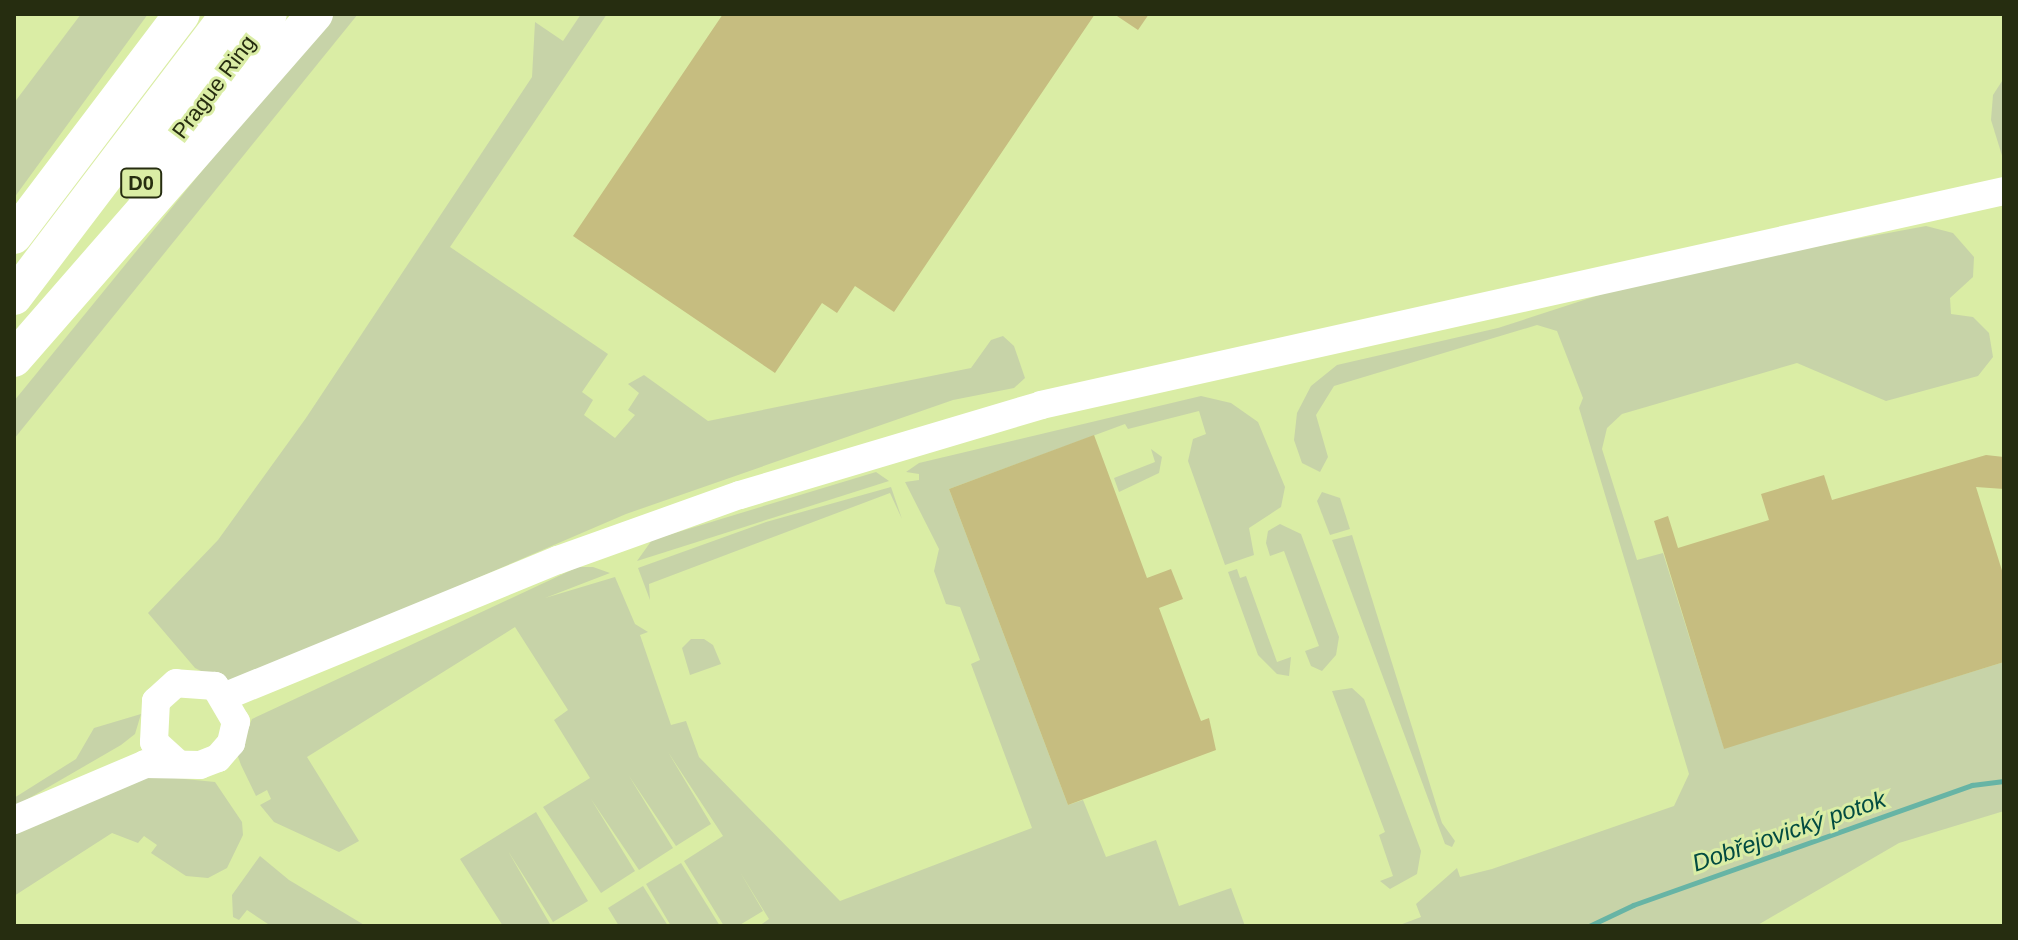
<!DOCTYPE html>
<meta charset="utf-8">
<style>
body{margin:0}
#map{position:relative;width:2018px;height:940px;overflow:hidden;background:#daeda5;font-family:Helvetica,sans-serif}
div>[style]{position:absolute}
.green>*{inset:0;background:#c7d3a8}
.stream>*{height:5px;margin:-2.5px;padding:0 2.5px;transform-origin:2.5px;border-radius:2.5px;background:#67b4a5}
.building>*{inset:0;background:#c6bd80}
.secondary>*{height:28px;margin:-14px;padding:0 14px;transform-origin:14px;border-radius:14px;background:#fff}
.motorway>*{height:36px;margin:-18px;padding:0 18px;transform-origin:18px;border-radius:18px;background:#fff}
span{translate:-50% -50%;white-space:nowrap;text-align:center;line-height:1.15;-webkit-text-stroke:6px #daeda5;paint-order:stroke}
.shield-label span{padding:2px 6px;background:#daeda5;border:2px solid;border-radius:6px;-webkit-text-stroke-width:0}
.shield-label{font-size:20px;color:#262d10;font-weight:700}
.street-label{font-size:22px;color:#262d10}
.water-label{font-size:24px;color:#024b41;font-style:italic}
.frame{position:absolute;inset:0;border:16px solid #262d10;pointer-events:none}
</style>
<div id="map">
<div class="green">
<div style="clip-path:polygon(81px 14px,148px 14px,14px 198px,14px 103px)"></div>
<div style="clip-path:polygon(330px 14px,358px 14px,14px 439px,14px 401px)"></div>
<div style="clip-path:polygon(581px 14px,607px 14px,450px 247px,608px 354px,582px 392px,593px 400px,584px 415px,615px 438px,635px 415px,628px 410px,639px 393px,628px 384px,644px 375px,708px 421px,971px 368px,991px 340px,1003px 336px,1014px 346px,1025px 378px,1014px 388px,953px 400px,626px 514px,229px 685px,195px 668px,148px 613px,218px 540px,306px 418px,532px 77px,535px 22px,563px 41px)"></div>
<div style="clip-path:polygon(2004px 78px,2004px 162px,1991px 120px,1993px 95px)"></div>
<div style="clip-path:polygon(1926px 226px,1953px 233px,1974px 257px,1973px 277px,1950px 298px,1951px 314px,1973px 317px,1989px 333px,1993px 357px,1978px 376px,1886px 401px,1797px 363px,1622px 414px,1607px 428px,1602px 449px,1637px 560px,1663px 553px,1724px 748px,2004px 662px,2004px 811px,1899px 843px,1756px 926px,1397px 926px,1421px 917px,1416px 904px,1457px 868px,1460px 877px,1492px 869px,1674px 806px,1689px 774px,1579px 408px,1583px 398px,1557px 331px,1537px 325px,1334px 386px,1316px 415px,1328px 457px,1320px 472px,1302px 463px,1294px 440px,1297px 413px,1311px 386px,1337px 365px,1498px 328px,1658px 276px)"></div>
<div style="clip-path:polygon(1201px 396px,1231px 403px,1258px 422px,1285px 487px,1281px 507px,1249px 528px,1254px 555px,1225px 565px,1188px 461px,1193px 439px,1206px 434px,1199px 411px,1128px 429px,1125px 424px,949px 489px,1068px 805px,1083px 800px,1106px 857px,1156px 840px,1179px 906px,1231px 888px,1245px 926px,759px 926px,769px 919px,740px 872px,763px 911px,738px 926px,724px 926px,684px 861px,723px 836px,668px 752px,711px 824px,676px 846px,629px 776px,673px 848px,639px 870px,591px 799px,635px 871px,601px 893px,543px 807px,590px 778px,554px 720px,568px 710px,515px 627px,307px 757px,359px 841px,339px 852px,274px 822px,260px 805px,271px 799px,267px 790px,256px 796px,241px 765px,237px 754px,252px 719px,578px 567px,593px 567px,610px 573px,545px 598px,615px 577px,635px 624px,648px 632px,640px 635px,671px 725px,686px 721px,699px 757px,840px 901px,1032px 828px,971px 664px,980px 660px,960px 607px,946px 604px,934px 571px,939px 549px,905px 482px,919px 480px,919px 474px,906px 472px,919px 463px)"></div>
<div style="clip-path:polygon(1151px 449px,1162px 457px,1159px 473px,1119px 492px,1114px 478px,1155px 462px)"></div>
<div style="clip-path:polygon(876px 472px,889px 481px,637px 561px,652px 540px)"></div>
<div style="clip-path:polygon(891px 487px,902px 519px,890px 493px,649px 584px,650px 600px,638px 568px,766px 522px)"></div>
<div style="clip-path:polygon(1322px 492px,1340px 498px,1350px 529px,1330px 535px,1317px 501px)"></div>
<div style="clip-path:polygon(1280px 524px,1301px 534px,1339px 637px,1336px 655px,1322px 671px,1311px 666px,1305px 651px,1319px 646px,1284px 551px,1270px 556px,1266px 543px,1268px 531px)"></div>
<div style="clip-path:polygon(1352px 535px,1442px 823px,1455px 841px,1452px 847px,1445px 844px,1332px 540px)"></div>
<div style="clip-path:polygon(1237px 569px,1240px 578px,1246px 576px,1277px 662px,1291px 657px,1289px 676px,1277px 674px,1258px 655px,1228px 572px)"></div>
<div style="clip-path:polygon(704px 639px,713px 645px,721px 664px,690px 675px,682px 648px,691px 639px)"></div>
<div style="clip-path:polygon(1352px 688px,1364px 699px,1421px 851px,1417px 874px,1390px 889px,1380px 881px,1393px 876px,1379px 835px,1385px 832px,1332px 691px)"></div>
<div style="clip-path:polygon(141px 714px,135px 734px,121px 745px,14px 807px,14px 798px,76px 759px,94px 728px)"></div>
<div style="clip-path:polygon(135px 774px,215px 782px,242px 822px,243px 835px,227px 868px,208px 878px,186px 876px,151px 853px,157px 845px,144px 836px,138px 843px,112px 833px,14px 896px,14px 834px)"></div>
<div style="clip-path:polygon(536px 812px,588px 901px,553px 922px,508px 851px,550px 924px,503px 926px,460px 859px)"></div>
<div style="clip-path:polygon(260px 856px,289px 880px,366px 926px,271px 926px,247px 910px,239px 920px,233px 917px,232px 895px)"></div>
<div style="clip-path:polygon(681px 863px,720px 926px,671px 926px,646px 884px)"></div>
<div style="clip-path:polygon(643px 886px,668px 926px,619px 926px,608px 908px)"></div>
</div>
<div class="stream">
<div style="left:1589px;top:926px;width:49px;rotate:-25.5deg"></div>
<div style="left:1633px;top:905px;width:360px;rotate:-19.5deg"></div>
<div style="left:1972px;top:785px;width:32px;rotate:-7deg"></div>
</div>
<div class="building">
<div style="clip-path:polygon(723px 14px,1095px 14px,894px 312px,855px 286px,837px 313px,822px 303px,775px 373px,573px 236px)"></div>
<div style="clip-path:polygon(1114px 14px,1149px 14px,1138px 30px)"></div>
<div style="clip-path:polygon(1094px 435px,1147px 578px,1171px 569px,1183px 599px,1159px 608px,1201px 721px,1209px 718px,1216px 750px,1068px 805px,949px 489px)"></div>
<div style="clip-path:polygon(1986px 455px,2004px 457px,2004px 489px,1976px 487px,2004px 577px,2004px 662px,1724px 749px,1654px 521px,1668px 516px,1678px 548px,1769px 520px,1761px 494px,1824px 475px,1832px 500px)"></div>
</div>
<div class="secondary">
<div style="left:226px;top:696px;width:359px;rotate:-22.3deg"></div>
<div style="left:558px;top:560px;width:193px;rotate:-19.7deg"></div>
<div style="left:740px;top:495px;width:314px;rotate:-16.6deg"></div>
<div style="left:1041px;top:405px;width:986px;rotate:-12.53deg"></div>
<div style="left:14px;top:820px;width:142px;rotate:-23.1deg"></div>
<div style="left:145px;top:764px;width:55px;rotate:1deg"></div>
<div style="left:200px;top:765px;width:19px;rotate:-21deg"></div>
<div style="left:218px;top:758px;width:20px;rotate:-49deg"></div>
<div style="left:231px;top:743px;width:22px;rotate:-77deg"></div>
<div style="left:236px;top:722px;width:42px;rotate:-120.3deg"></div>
<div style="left:215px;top:686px;width:39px;rotate:-176deg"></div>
<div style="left:176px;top:683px;width:27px;rotate:138deg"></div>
<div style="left:156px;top:701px;width:41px;rotate:92.8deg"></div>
<div style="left:154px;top:742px;width:30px;rotate:42deg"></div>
</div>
<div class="motorway">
<div style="left:140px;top:185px;width:214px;rotate:-53deg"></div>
<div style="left:14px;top:236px;width:278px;rotate:-52.9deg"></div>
<div style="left:14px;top:297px;width:355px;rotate:-52.8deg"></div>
<div style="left:14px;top:359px;width:458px;rotate:-48.9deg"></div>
</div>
<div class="shield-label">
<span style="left:141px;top:183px">D0</span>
</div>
<div class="street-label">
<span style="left:214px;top:87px;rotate:-53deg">Prague Ring</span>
</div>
<div class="water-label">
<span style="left:1789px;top:831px;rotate:-19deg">Dobřejovický potok</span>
</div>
<div class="frame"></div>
</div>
